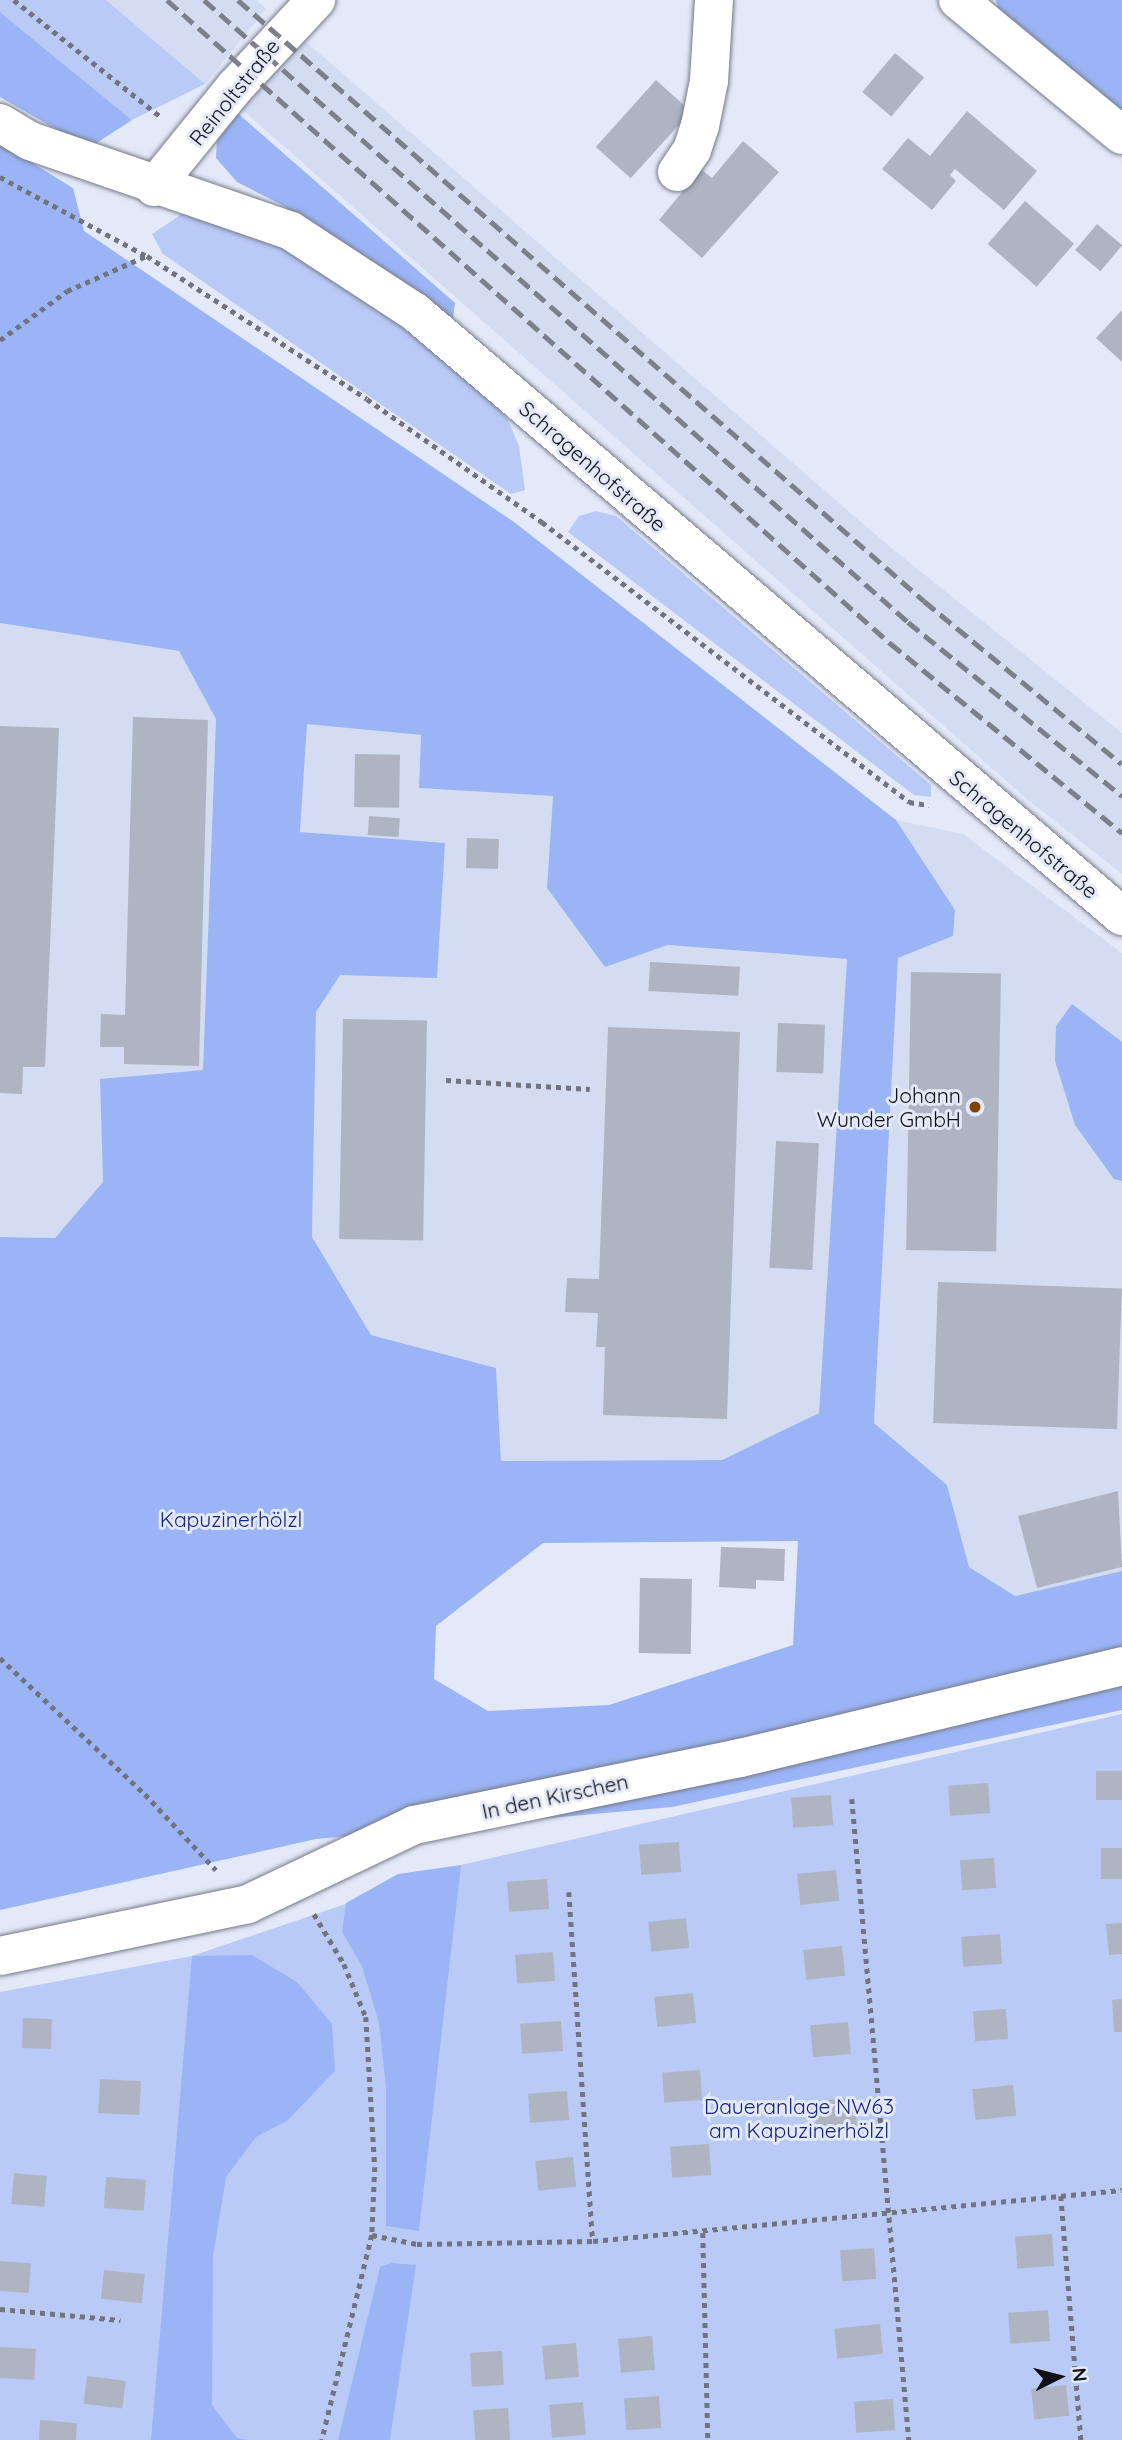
<!DOCTYPE html>
<meta charset="utf-8">
<style>
body{margin:0}
#map{position:relative;width:1122px;height:2440px;overflow:hidden;background:#e3e9f8;font-family:Quicksand,sans-serif}
div>[style]{position:absolute}
.built>*{inset:0;background:#d4dcf2}
.green>*{inset:0;background:#b9caf7}
.forest>*{inset:0;background:#9bb4f5}
.building>*{inset:0;background:#aeb4c2;transform-origin:0 0}
.path>*{height:4.5px;margin-top:-2.25px;transform-origin:0;background:repeating-linear-gradient(90deg,#71747e 0 5px,transparent 0 10px)}
.roads{filter:drop-shadow(0 0 2px #757a88) drop-shadow(0 0 2px #757a88)}
.minor>*{height:38px;margin:-19px;padding:0 19px;transform-origin:19px;border-radius:19px;background:#fff}
.rail>*{height:5px;margin-top:-2.5px;transform-origin:0;background:repeating-linear-gradient(90deg,#7c808a 0 14px,transparent 0 21px)}
.dots>*{width:19px;height:19px;translate:-50% -50%;box-sizing:border-box;border:4px solid #e3e9f8;border-radius:50%}
span{translate:-50% -50%;white-space:nowrap;text-align:center;line-height:1.15;-webkit-text-stroke:6px #e3e9f8;paint-order:stroke}
.street-label{font-size:21px;color:#0f1116}
.poi-label{font-size:21px;color:#0f1116}
.right{translate:-100% -50%;text-align:right}
.park-label{font-size:21px;color:#172681}
.north{position:absolute;left:1024px;top:2342px;width:70px;height:70px;-webkit-text-stroke:5px #e3e9f8;paint-order:stroke;rotate:84deg;font-size:19px;font-weight:700;line-height:28px;text-align:center;color:#0f1116}
.north::after{content:'';display:block;margin:auto;width:24px;height:32px;background:#0f1116;clip-path:polygon(50% 0,100% 100%,50% 72%,0 100%)}
</style>
<div id="map">
<div class="built">
<div style="clip-path:polygon(106px 0,256px 0,266px 9px,205px 84px)"></div>
<div style="clip-path:polygon(298px 35px,890px 547px,1122px 733px,1122px 874px,1028px 800px,238px 106px)"></div>
<div style="clip-path:polygon(0 623px,179px 651px,216px 719px,203px 1070px,100px 1080px,103px 1182px,55px 1238px,0 1237px)"></div>
<div style="clip-path:polygon(307px 723px,421px 735px,419px 788px,553px 796px,547px 888px,605px 967px,668px 945px,847px 959px,819px 1413px,722px 1460px,501px 1461px,496px 1368px,371px 1335px,312px 1237px,316px 1012px,340px 974px,445px 844px,300px 832px)"></div>
<div style="clip-path:polygon(896px 820px,963px 834px,1122px 953px,1122px 1571px,1015px 1596px,969px 1567px,947px 1485px,874px 1423px,898px 957px,953px 936px,955px 910px)"></div>
</div>
<div class="green">
<div style="clip-path:polygon(0 0,106px 0,205px 84px,132px 120px,0 12px)"></div>
<div style="clip-path:polygon(185px 212px,279px 247px,344px 283px,410px 330px,488px 395px,508px 420px,519px 446px,525px 490px,511px 494px,163px 254px,152px 234px)"></div>
<div style="clip-path:polygon(596px 511px,616px 516px,931px 785px,931px 797px,914px 795px,568px 532px,579px 516px)"></div>
<div style="clip-path:polygon(1122px 1714px,1122px 2440px,0 2440px,0 1992px,192px 1956px,461px 1865px)"></div>
</div>
<div class="forest">
<div style="clip-path:polygon(996px 0,1122px 0,1122px 112px,998px 10px)"></div>
<div style="clip-path:polygon(0 12px,132px 120px,89px 148px,0 97px)"></div>
<div style="clip-path:polygon(234px 110px,455px 303px,453px 318px,280px 204px,237px 182px,216px 158px,217px 138px)"></div>
<div style="clip-path:polygon(evenodd,0 143px,73px 188px,84px 231px,514px 522px,896px 820px,955px 910px,953px 936px,898px 958px,874px 1423px,947px 1485px,969px 1567px,1015px 1596px,1122px 1571px,1122px 1710px,672px 1807px,316px 1839px,0 1910px,0 1237px,55px 1238px,103px 1182px,100px 1079px,203px 1070px,216px 719px,179px 651px,0 623px,0 143px,307px 724px,421px 735px,419px 788px,553px 796px,547px 888px,605px 967px,668px 945px,847px 959px,819px 1413px,722px 1460px,501px 1461px,496px 1368px,371px 1335px,312px 1237px,316px 1012px,340px 975px,437px 978px,445px 843px,300px 832px,307px 724px,0 143px,798px 1541px,793px 1645px,609px 1705px,488px 1711px,434px 1679px,436px 1626px,543px 1543px,798px 1541px)"></div>
<div style="clip-path:polygon(1072px 1004px,1122px 1042px,1122px 1181px,1114px 1179px,1075px 1125px,1055px 1061px,1056px 1026px)"></div>
<div style="clip-path:polygon(461px 1865px,419px 2231px,386px 2226px,386px 2087px,379px 2023px,362px 1966px,342px 1932px,346px 1903px,398px 1874px)"></div>
<div style="clip-path:polygon(252px 1955px,297px 1982px,332px 2024px,335px 2071px,287px 2121px,256px 2137px,226px 2177px,213px 2256px,212px 2405px,237px 2438px,248px 2440px,151px 2440px,192px 1956px)"></div>
<div style="clip-path:polygon(392px 2263px,416px 2265px,390px 2440px,338px 2440px,380px 2267px)"></div>
</div>
<div class="building">
<div style="left:895px;top:53px;width:38px;height:51px;rotate:40deg"></div>
<div style="left:656px;top:80px;width:47px;height:90px;rotate:42deg"></div>
<div style="clip-path:polygon(967px 111px,1037px 171px,1004px 210px,955px 169px,950px 175px,956px 181px,932px 210px,882px 169px,908px 138px,930px 156px)"></div>
<div style="clip-path:polygon(743px 141px,779px 172px,702px 258px,659px 220px,701px 169px,712px 178px)"></div>
<div style="left:1025px;top:201px;width:65px;height:57px;rotate:41deg"></div>
<div style="left:1097px;top:224px;width:33px;height:34px;rotate:40deg"></div>
<div style="clip-path:polygon(1122px 310px,1122px 362px,1096px 338px)"></div>
<div style="clip-path:polygon(133px 717px,208px 720px,199px 1066px,124px 1064px,124px 1047px,100px 1047px,101px 1014px,125px 1015px)"></div>
<div style="clip-path:polygon(0 726px,59px 728px,45px 1067px,23px 1067px,22px 1094px,0 1093px)"></div>
<div style="left:355px;top:754px;width:45px;height:53px;rotate:1deg"></div>
<div style="left:369px;top:816px;width:31px;height:19px;rotate:4deg"></div>
<div style="left:467px;top:838px;width:32px;height:30px;rotate:2deg"></div>
<div style="left:650px;top:962px;width:90px;height:29px;rotate:3deg"></div>
<div style="left:911px;top:972px;width:90px;height:278px;rotate:1deg"></div>
<div style="left:343px;top:1019px;width:84px;height:220px;rotate:1deg"></div>
<div style="left:778px;top:1023px;width:47px;height:49px;rotate:2deg"></div>
<div style="clip-path:polygon(608px 1027px,740px 1032px,727px 1419px,603px 1415px,605px 1347px,596px 1347px,598px 1313px,565px 1312px,567px 1278px,599px 1279px)"></div>
<div style="left:776px;top:1141px;width:43px;height:127px;rotate:3deg"></div>
<div style="left:938px;top:1282px;width:184px;height:141px;rotate:2deg"></div>
<div style="clip-path:polygon(1118px 1491px,1122px 1567px,1037px 1588px,1018px 1516px)"></div>
<div style="clip-path:polygon(721px 1547px,785px 1549px,784px 1581px,756px 1580px,756px 1589px,719px 1587px)"></div>
<div style="left:640px;top:1578px;width:52px;height:75px;rotate:1deg"></div>
<div style="left:1122px;top:1771px;width:29px;height:26px;rotate:90deg"></div>
<div style="left:988px;top:1783px;width:30px;height:40px;rotate:86deg"></div>
<div style="left:831px;top:1795px;width:30px;height:40px;rotate:86deg"></div>
<div style="left:679px;top:1842px;width:30px;height:40px;rotate:86deg"></div>
<div style="left:1122px;top:1848px;width:31px;height:21px;rotate:90deg"></div>
<div style="left:994px;top:1858px;width:30px;height:34px;rotate:86deg"></div>
<div style="left:836px;top:1870px;width:31px;height:39px;rotate:84deg"></div>
<div style="left:547px;top:1879px;width:30px;height:40px;rotate:86deg"></div>
<div style="left:686px;top:1918px;width:30px;height:38px;rotate:84deg"></div>
<div style="clip-path:polygon(1122px 1923px,1122px 1954px,1109px 1955px,1106px 1924px)"></div>
<div style="left:1000px;top:1934px;width:30px;height:39px;rotate:86deg"></div>
<div style="left:842px;top:1946px;width:30px;height:39px;rotate:84deg"></div>
<div style="left:553px;top:1952px;width:29px;height:38px;rotate:86deg"></div>
<div style="left:693px;top:1993px;width:30px;height:39px;rotate:84deg"></div>
<div style="clip-path:polygon(1122px 1999px,1122px 2032px,1114px 2032px,1112px 2000px)"></div>
<div style="left:1006px;top:2009px;width:30px;height:33px;rotate:86deg"></div>
<div style="left:23px;top:2018px;width:29px;height:30px;rotate:2deg"></div>
<div style="left:561px;top:2021px;width:30px;height:41px;rotate:86deg"></div>
<div style="left:848px;top:2022px;width:32px;height:38px;rotate:85deg"></div>
<div style="left:700px;top:2070px;width:30px;height:38px;rotate:86deg"></div>
<div style="left:100px;top:2079px;width:41px;height:34px;rotate:3deg"></div>
<div style="left:1013px;top:2085px;width:31px;height:41px;rotate:84deg"></div>
<div style="left:567px;top:2091px;width:29px;height:39px;rotate:86deg"></div>
<div style="left:855px;top:2098px;width:31px;height:41px;rotate:86deg"></div>
<div style="left:709px;top:2144px;width:31px;height:39px;rotate:86deg"></div>
<div style="left:573px;top:2157px;width:30px;height:38px;rotate:84deg"></div>
<div style="left:14px;top:2173px;width:33px;height:31px;rotate:5deg"></div>
<div style="left:106px;top:2177px;width:40px;height:31px;rotate:4deg"></div>
<div style="left:1052px;top:2234px;width:32px;height:37px;rotate:86deg"></div>
<div style="left:874px;top:2248px;width:31px;height:34px;rotate:86deg"></div>
<div style="left:0;top:2261px;width:31px;height:30px;rotate:4deg"></div>
<div style="left:104px;top:2270px;width:41px;height:29px;rotate:6deg"></div>
<div style="left:1048px;top:2310px;width:31px;height:40px;rotate:86deg"></div>
<div style="left:880px;top:2324px;width:30px;height:46px;rotate:84deg"></div>
<div style="left:652px;top:2336px;width:34px;height:34px;rotate:85deg"></div>
<div style="left:576px;top:2343px;width:34px;height:34px;rotate:85deg"></div>
<div style="left:0;top:2347px;width:36px;height:31px;rotate:3deg"></div>
<div style="left:502px;top:2351px;width:34px;height:32px;rotate:87deg"></div>
<div style="left:87px;top:2376px;width:39px;height:28px;rotate:7deg"></div>
<div style="left:1066px;top:2385px;width:31px;height:35px;rotate:84deg"></div>
<div style="left:659px;top:2396px;width:32px;height:35px;rotate:86deg"></div>
<div style="left:893px;top:2399px;width:31px;height:39px;rotate:86deg"></div>
<div style="left:583px;top:2402px;width:33px;height:34px;rotate:85deg"></div>
<div style="left:508px;top:2408px;width:32px;height:35px;rotate:86deg"></div>
<div style="clip-path:polygon(40px 2420px,77px 2423px,76px 2440px,39px 2440px)"></div>
</div>
<div class="path">
<div style="left:14px;top:0;width:186px;rotate:38.5deg"></div>
<div style="left:0;top:177px;width:167px;rotate:28.3deg"></div>
<div style="left:147px;top:256px;width:262px;rotate:33deg"></div>
<div style="left:367px;top:399px;width:214px;rotate:35.1deg"></div>
<div style="left:542px;top:522px;width:462px;rotate:37.3deg"></div>
<div style="left:909px;top:802px;width:20px;rotate:9deg"></div>
<div style="left:0;top:340px;width:83px;rotate:-36.2deg"></div>
<div style="left:67px;top:291px;width:86px;rotate:-23.9deg"></div>
<div style="left:446px;top:1080px;width:144px;rotate:3.6deg"></div>
<div style="left:0;top:1658px;width:199px;rotate:43.2deg"></div>
<div style="left:145px;top:1794px;width:104px;rotate:46.9deg"></div>
<div style="left:852px;top:1799px;width:644px;rotate:84.92deg"></div>
<div style="left:569px;top:1892px;width:349px;rotate:86.1deg"></div>
<div style="left:314px;top:1914px;width:58px;rotate:59deg"></div>
<div style="left:344px;top:1964px;width:57px;rotate:67.5deg"></div>
<div style="left:366px;top:2017px;width:150px;rotate:86.6deg"></div>
<div style="left:375px;top:2167px;width:68px;rotate:92.5deg"></div>
<div style="left:372px;top:2235px;width:211px;rotate:103.7deg"></div>
<div style="left:1061px;top:2196px;width:245px;rotate:85.3deg"></div>
<div style="left:703px;top:2233px;width:207px;rotate:88.6deg"></div>
<div style="left:372px;top:2235px;width:46px;rotate:11.3deg"></div>
<div style="left:417px;top:2244px;width:176px;rotate:-1deg"></div>
<div style="left:593px;top:2241px;width:531px;rotate:-5.51deg"></div>
<div style="left:0;top:2309px;width:121px;rotate:5.2deg"></div>
</div>
<div class="roads">
<div class="minor">
<div style="left:958px;top:0;width:212px;rotate:39.5deg"></div>
<div style="left:0;top:123px;width:35px;rotate:31deg"></div>
<div style="left:30px;top:141px;width:276px;rotate:19deg"></div>
<div style="left:291px;top:231px;width:148px;rotate:33.2deg"></div>
<div style="left:415px;top:312px;width:930px;rotate:40.51deg"></div>
<div style="left:677px;top:172px;width:27px;rotate:-56deg"></div>
<div style="left:692px;top:150px;width:25px;rotate:-72deg"></div>
<div style="left:700px;top:126px;width:46px;rotate:-78.7deg"></div>
<div style="left:709px;top:81px;width:81px;rotate:-86.5deg"></div>
<div style="left:154px;top:187px;width:129px;rotate:-51deg"></div>
<div style="left:235px;top:87px;width:119px;rotate:-47deg"></div>
<div style="left:0;top:1956px;width:253px;rotate:-11.8deg"></div>
<div style="left:248px;top:1904px;width:184px;rotate:-25.4deg"></div>
<div style="left:414px;top:1825px;width:333px;rotate:-11.6deg"></div>
<div style="left:740px;top:1758px;width:393px;rotate:-13.5deg"></div>
</div>
</div>
<div class="rail">
<div style="left:167px;top:0;width:968px;rotate:41.65deg"></div>
<div style="left:890px;top:643px;width:300px;rotate:39.3deg"></div>
<div style="left:204px;top:0;width:939px;rotate:41.46deg"></div>
<div style="left:908px;top:622px;width:276px;rotate:39.1deg"></div>
<div style="left:238px;top:0;width:912px;rotate:41.22deg"></div>
<div style="left:924px;top:601px;width:256px;rotate:39.5deg"></div>
</div>
<div class="dots">
<div style="left:975px;top:1107px;background:#814400"></div>
</div>
<div class="street-label">
<span style="left:234px;top:92px;rotate:-51deg">Reinoltstraße</span>
<span style="left:593px;top:466px;rotate:41deg">Schragenhofstraße</span>
<span style="left:1024px;top:834px;rotate:40deg">Schragenhofstraße</span>
<span style="left:555px;top:1796px;rotate:-12deg">In den Kirschen</span>
</div>
<div class="poi-label">
<span class="right" style="left:961px;top:1107px">Johann<br>Wunder GmbH</span>
</div>
<div class="park-label">
<span style="left:231px;top:1519px">Kapuzinerhölzl</span>
<span style="left:799px;top:2118px">Daueranlage NW63<br>am Kapuzinerhölzl</span>
</div>
<div class="north">N</div>
</div>
